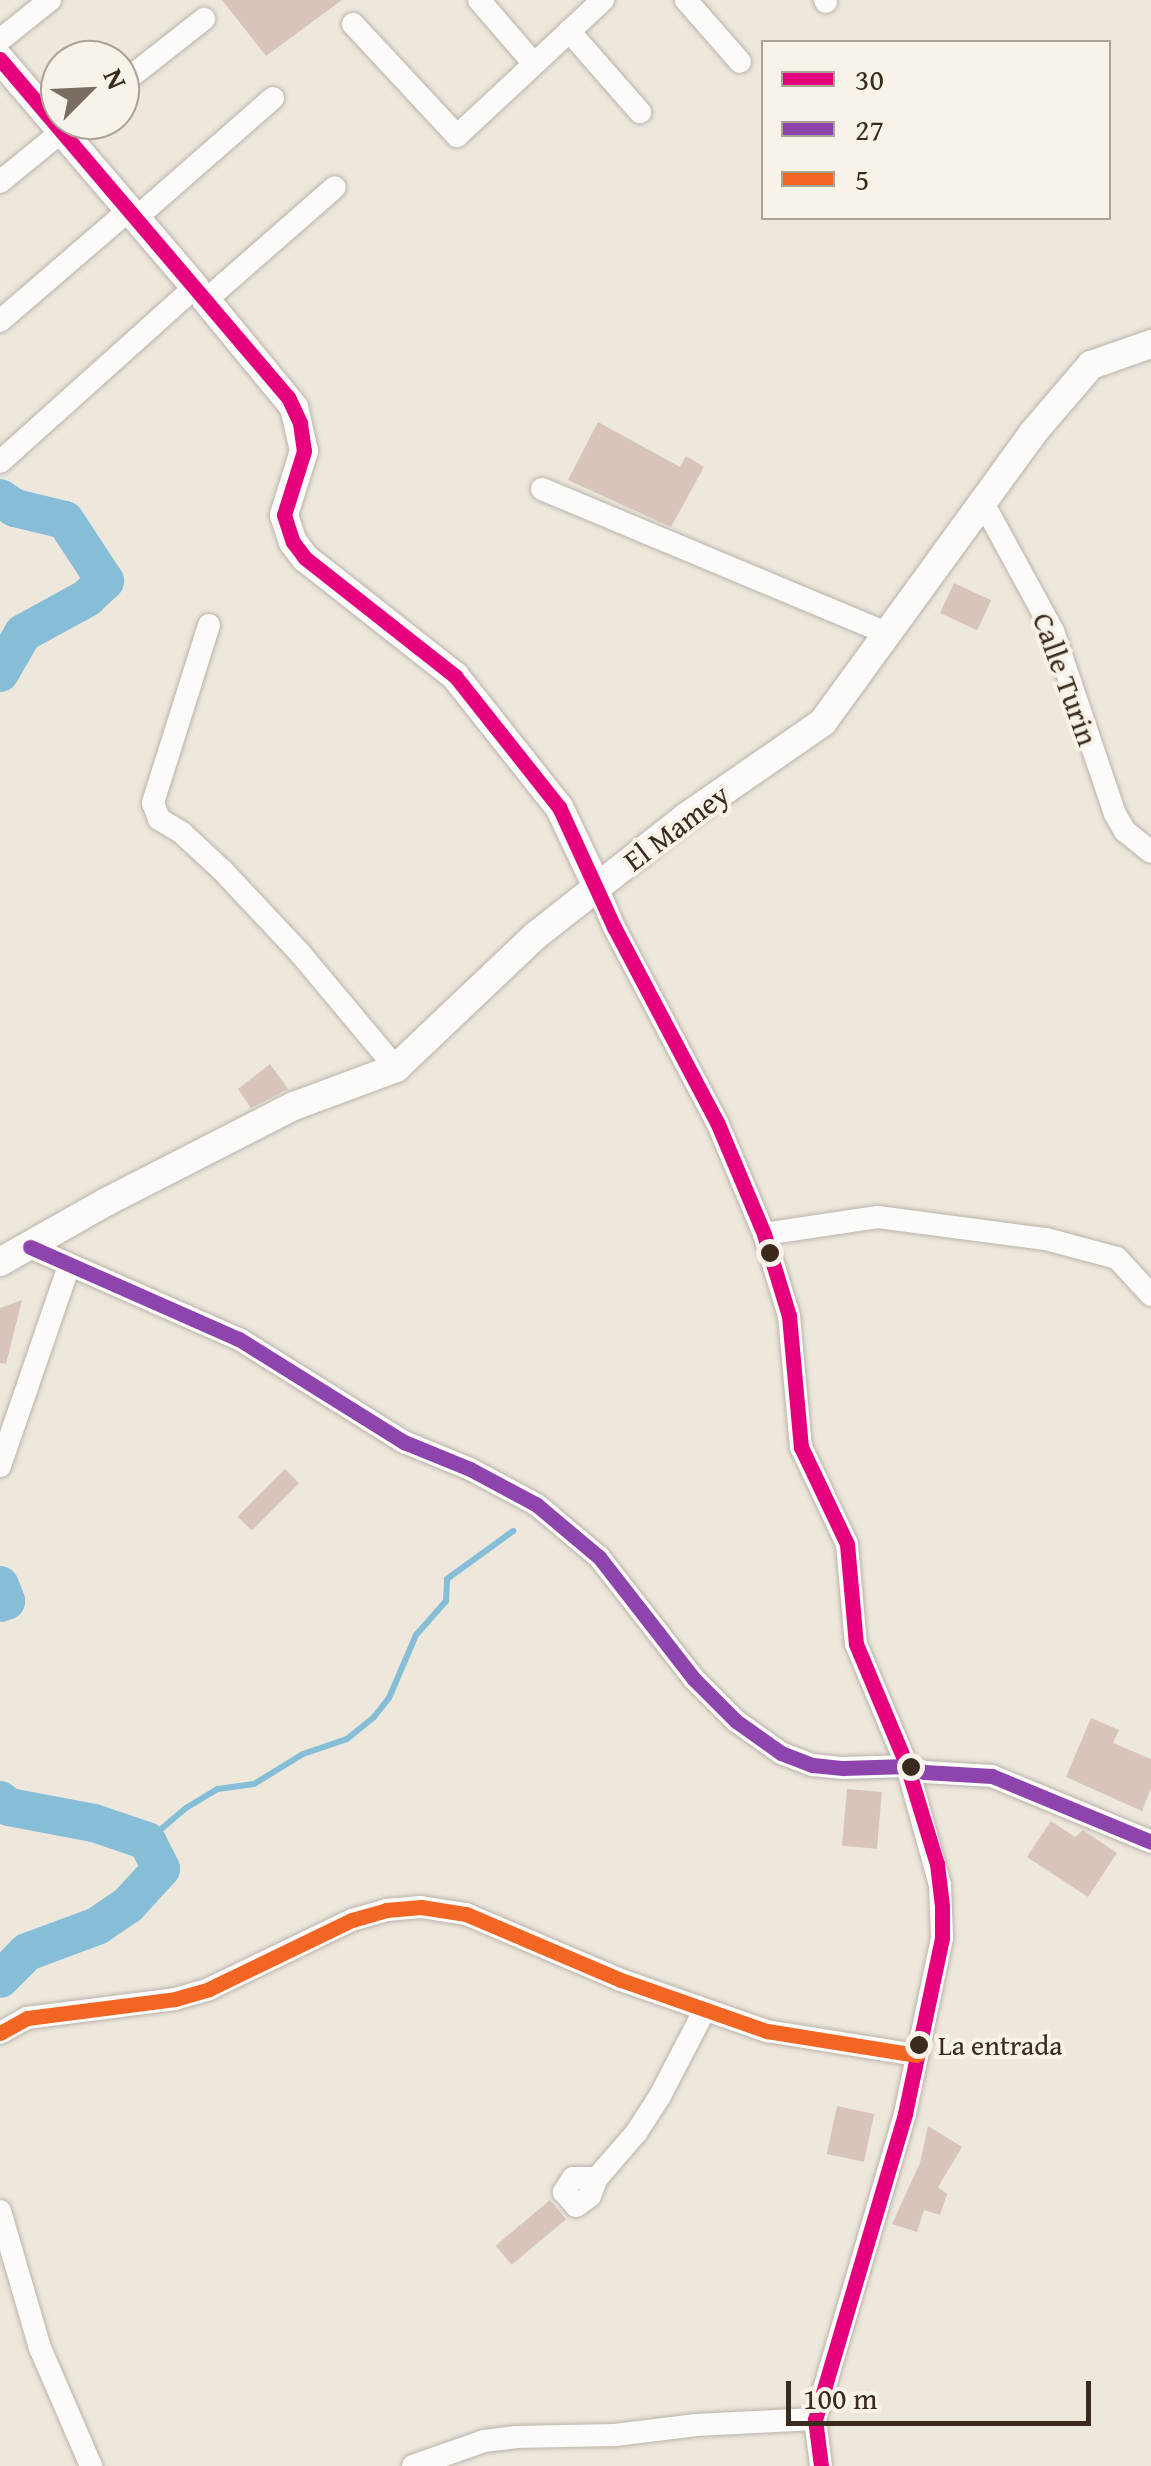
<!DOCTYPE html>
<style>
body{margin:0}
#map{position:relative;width:1151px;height:2466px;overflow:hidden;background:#ede7dc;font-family:"Gentium Book Plus",serif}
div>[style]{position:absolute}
.stream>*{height:6px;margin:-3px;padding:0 3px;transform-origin:3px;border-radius:3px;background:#86bdd7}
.river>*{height:38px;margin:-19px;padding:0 19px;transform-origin:19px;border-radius:19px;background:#86bdd7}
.building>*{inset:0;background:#d8c4ba;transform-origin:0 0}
.roads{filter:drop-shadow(0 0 2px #b9b3ab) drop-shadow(0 0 2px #b9b3ab)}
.minor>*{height:22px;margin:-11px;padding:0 11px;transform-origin:11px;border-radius:11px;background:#fcfbfa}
.tertiary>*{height:28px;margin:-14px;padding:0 14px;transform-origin:14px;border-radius:14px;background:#fcfbfa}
.bus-1>*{height:15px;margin:-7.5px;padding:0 7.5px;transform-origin:7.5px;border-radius:7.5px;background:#e5007d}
.bus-2>*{height:15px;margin:-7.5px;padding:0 7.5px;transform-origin:7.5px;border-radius:7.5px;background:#8e44ad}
.bus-3>*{height:15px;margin:-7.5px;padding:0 7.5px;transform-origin:7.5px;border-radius:7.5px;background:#f26522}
.dots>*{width:28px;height:28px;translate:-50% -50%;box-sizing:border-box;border:5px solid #f7f3e8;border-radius:50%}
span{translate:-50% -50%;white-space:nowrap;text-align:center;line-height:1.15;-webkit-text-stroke:8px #f7f3e8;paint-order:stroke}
.bus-label{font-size:28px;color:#3b2a1e}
.left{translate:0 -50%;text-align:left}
.street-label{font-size:30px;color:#3b2a1e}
.legend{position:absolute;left:761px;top:40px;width:350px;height:180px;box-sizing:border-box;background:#f7f3e8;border:2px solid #aca397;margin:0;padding:12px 18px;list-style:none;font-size:30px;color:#3b2a1e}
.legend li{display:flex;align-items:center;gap:20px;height:50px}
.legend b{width:50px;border:2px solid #aca397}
.north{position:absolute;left:40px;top:40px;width:100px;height:100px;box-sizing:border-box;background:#f7f3e8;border:2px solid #aca397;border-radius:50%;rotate:66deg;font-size:28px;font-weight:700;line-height:40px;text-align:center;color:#3b2a1e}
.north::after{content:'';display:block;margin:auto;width:35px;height:45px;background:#796c60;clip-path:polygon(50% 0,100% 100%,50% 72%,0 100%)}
.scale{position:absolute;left:786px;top:2381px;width:305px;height:45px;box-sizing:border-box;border:5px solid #3b2a1e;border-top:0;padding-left:12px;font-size:30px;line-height:35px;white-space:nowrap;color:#3b2a1e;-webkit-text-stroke:8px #f7f3e8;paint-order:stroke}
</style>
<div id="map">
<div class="stream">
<div style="left:147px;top:1841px;width:51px;rotate:-40.2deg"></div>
<div style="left:186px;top:1808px;width:37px;rotate:-31deg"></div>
<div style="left:218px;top:1789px;width:36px;rotate:-8deg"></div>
<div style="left:254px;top:1784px;width:57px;rotate:-31.5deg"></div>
<div style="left:303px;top:1754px;width:46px;rotate:-18.8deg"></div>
<div style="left:347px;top:1739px;width:35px;rotate:-39deg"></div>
<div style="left:374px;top:1717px;width:24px;rotate:-52deg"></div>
<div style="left:389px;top:1698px;width:69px;rotate:-66.8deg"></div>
<div style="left:416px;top:1635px;width:45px;rotate:-48.6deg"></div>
<div style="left:446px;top:1601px;width:22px;rotate:-87deg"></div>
<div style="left:447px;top:1579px;width:82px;rotate:-36deg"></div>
</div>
<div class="river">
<div style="left:0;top:498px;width:18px;rotate:34deg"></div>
<div style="left:15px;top:508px;width:51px;rotate:13.5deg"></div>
<div style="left:65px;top:520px;width:73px;rotate:56.7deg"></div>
<div style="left:105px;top:581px;width:25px;rotate:137deg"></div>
<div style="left:87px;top:598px;width:73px;rotate:151.3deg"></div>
<div style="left:23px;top:633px;width:46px;rotate:119.9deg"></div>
<div style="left:0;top:1585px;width:17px;rotate:69deg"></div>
<div style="left:6px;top:1601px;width:6px;rotate:162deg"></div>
<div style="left:0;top:1800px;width:11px;rotate:38deg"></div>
<div style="left:9px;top:1807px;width:86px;rotate:10.7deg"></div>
<div style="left:94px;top:1823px;width:56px;rotate:18.8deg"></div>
<div style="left:147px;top:1841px;width:31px;rotate:63deg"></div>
<div style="left:161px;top:1869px;width:49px;rotate:132.5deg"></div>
<div style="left:128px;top:1905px;width:37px;rotate:146deg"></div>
<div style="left:97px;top:1926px;width:75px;rotate:159.6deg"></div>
<div style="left:27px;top:1952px;width:38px;rotate:135deg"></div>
</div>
<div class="building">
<div style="clip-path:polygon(222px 0,342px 0,266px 56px)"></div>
<div style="clip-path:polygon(598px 422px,680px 467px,686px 456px,704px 467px,671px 527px,568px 480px)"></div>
<div style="left:954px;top:583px;width:41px;height:33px;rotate:25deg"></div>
<div style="clip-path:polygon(270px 1064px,288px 1089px,251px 1108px,238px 1089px)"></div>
<div style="clip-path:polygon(22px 1300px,6px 1364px,0 1363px,0 1308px)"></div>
<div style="left:285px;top:1469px;width:20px;height:67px;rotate:45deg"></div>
<div style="clip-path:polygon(1091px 1718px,1119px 1730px,1113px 1743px,1151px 1759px,1151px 1788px,1142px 1811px,1066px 1777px)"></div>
<div style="left:847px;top:1789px;width:35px;height:57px;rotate:5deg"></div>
<div style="clip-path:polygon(1051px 1821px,1075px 1837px,1083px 1830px,1117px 1853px,1088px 1897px,1027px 1857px)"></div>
<div style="left:837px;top:2106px;width:38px;height:49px;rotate:12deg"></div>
<div style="clip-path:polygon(928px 2126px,962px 2147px,938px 2187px,947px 2194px,940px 2215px,924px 2210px,917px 2232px,892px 2224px,920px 2163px)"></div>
<div style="left:550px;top:2200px;width:25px;height:71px;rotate:50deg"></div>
</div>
<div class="roads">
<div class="minor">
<div style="left:479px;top:0;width:84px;rotate:49.3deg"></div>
<div style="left:686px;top:0;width:82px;rotate:48.9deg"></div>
<div style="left:825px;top:0;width:2px;rotate:63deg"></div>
<div style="left:353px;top:24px;width:153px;rotate:47.1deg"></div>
<div style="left:457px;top:136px;width:200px;rotate:-43deg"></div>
<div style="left:569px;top:31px;width:108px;rotate:48.8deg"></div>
<div style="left:0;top:40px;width:64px;rotate:-38.7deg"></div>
<div style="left:120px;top:85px;width:107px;rotate:-38.2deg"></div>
<div style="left:0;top:182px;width:98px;rotate:-39.2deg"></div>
<div style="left:0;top:321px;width:170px;rotate:-40.7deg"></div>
<div style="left:129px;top:210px;width:11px;rotate:49deg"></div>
<div style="left:136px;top:218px;width:182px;rotate:-41.2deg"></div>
<div style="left:0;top:462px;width:262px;rotate:-41.9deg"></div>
<div style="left:195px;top:287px;width:17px;rotate:50deg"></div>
<div style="left:206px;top:300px;width:171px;rotate:-41.2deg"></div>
<div style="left:542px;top:489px;width:373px;rotate:22.7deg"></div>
<div style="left:982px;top:501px;width:148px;rotate:61.4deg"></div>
<div style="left:1053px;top:631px;width:193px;rotate:71.3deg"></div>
<div style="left:1115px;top:814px;width:20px;rotate:60deg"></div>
<div style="left:1125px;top:831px;width:33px;rotate:39deg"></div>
<div style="left:209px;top:625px;width:187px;rotate:107.5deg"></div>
<div style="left:153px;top:803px;width:17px;rotate:69deg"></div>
<div style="left:159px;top:819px;width:27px;rotate:31deg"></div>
<div style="left:182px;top:833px;width:56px;rotate:42.8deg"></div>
<div style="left:223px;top:871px;width:111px;rotate:46.8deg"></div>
<div style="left:299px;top:952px;width:151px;rotate:50.1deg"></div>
<div style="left:597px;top:887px;width:43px;rotate:67deg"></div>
<div style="left:614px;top:927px;width:221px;rotate:62.2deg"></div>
<div style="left:717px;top:1122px;width:121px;rotate:67.2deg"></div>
<div style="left:764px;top:1234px;width:86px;rotate:73deg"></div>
<div style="left:789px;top:1316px;width:132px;rotate:84.8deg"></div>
<div style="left:801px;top:1447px;width:107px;rotate:64.6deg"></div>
<div style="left:847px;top:1544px;width:100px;rotate:84.9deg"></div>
<div style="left:856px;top:1644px;width:132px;rotate:67.3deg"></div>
<div style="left:907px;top:1766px;width:123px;rotate:74.5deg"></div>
<div style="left:940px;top:1885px;width:53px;rotate:87.8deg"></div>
<div style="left:942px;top:1938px;width:180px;rotate:101.9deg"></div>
<div style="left:905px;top:2114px;width:318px;rotate:106.4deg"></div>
<div style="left:815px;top:2419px;width:47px;rotate:82.7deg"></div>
<div style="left:764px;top:1234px;width:115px;rotate:-8.5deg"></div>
<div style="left:878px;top:1217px;width:169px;rotate:7.5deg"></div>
<div style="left:1046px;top:1239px;width:73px;rotate:15deg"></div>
<div style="left:1117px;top:1258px;width:50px;rotate:47.4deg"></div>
<div style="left:30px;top:1247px;width:228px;rotate:23.8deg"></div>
<div style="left:239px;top:1339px;width:195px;rotate:32deg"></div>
<div style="left:404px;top:1442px;width:71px;rotate:22.2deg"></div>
<div style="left:470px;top:1469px;width:76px;rotate:28.2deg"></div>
<div style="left:537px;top:1505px;width:81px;rotate:40deg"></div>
<div style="left:599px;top:1557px;width:155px;rotate:52.1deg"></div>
<div style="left:694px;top:1679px;width:59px;rotate:45deg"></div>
<div style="left:736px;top:1721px;width:55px;rotate:35.4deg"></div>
<div style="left:781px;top:1753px;width:34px;rotate:21deg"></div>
<div style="left:813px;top:1765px;width:30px;rotate:6deg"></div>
<div style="left:843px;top:1768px;width:64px;rotate:-1.8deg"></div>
<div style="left:907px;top:1766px;width:18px;rotate:19deg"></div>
<div style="left:924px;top:1772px;width:68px;rotate:3.4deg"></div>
<div style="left:992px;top:1776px;width:172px;rotate:22.5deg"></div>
<div style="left:0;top:1466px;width:212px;rotate:-71deg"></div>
<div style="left:0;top:2033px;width:31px;rotate:-29deg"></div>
<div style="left:27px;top:2018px;width:149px;rotate:-7.3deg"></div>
<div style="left:175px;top:1999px;width:35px;rotate:-16deg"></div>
<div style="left:209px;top:1989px;width:159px;rotate:-25.8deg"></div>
<div style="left:352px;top:1920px;width:35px;rotate:-16deg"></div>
<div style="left:386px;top:1910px;width:35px;rotate:-5deg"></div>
<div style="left:421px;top:1907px;width:46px;rotate:8.8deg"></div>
<div style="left:466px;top:1914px;width:168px;rotate:23.1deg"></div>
<div style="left:621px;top:1980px;width:155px;rotate:19.3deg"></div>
<div style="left:767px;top:2031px;width:152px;rotate:9.1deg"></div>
<div style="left:597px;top:2178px;width:24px;rotate:180deg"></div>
<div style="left:573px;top:2178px;width:17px;rotate:123deg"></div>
<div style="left:564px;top:2192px;width:18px;rotate:49deg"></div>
<div style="left:576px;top:2206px;width:17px;rotate:-36deg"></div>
<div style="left:590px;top:2196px;width:19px;rotate:-69deg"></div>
<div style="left:597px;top:2178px;width:60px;rotate:-49.1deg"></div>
<div style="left:636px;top:2133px;width:44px;rotate:-57deg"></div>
<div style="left:660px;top:2096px;width:96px;rotate:-62.6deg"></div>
<div style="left:0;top:2211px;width:143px;rotate:73.7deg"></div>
<div style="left:40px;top:2348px;width:129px;rotate:66.6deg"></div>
<div style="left:413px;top:2466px;width:75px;rotate:-19.4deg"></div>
<div style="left:484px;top:2441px;width:31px;rotate:-7deg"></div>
<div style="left:515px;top:2437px;width:100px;rotate:-1.1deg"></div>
<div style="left:615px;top:2435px;width:82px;rotate:-7deg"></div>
<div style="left:696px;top:2425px;width:119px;rotate:-2.9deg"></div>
</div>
<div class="tertiary">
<div style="left:0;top:59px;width:199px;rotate:49.5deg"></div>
<div style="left:136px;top:218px;width:91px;rotate:49.5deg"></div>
<div style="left:206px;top:300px;width:139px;rotate:50.6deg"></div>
<div style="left:294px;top:407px;width:45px;rotate:77.2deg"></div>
<div style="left:304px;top:451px;width:67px;rotate:107.4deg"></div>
<div style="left:284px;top:515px;width:28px;rotate:72deg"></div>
<div style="left:293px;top:542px;width:20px;rotate:53deg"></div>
<div style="left:305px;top:558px;width:191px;rotate:38.2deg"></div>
<div style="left:455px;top:676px;width:167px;rotate:51.6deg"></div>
<div style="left:559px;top:807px;width:89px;rotate:64.6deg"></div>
<div style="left:0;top:1262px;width:122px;rotate:-29.5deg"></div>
<div style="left:106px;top:1202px;width:211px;rotate:-27.1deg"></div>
<div style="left:294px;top:1106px;width:109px;rotate:-20.4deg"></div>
<div style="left:396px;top:1068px;width:192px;rotate:-43.5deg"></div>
<div style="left:535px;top:936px;width:192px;rotate:-38.2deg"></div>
<div style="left:686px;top:817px;width:167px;rotate:-34.7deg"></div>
<div style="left:823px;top:722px;width:356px;rotate:-54deg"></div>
<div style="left:1032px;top:434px;width:91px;rotate:-49.5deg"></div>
<div style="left:1091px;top:365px;width:64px;rotate:-19.3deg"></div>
</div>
</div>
<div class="bus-1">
<div style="left:0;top:59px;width:444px;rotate:49.6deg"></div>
<div style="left:288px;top:397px;width:29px;rotate:65deg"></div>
<div style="left:300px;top:423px;width:28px;rotate:82deg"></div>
<div style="left:304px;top:451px;width:67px;rotate:107.4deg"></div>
<div style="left:284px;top:515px;width:28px;rotate:72deg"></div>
<div style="left:293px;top:542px;width:20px;rotate:53deg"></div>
<div style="left:305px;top:558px;width:191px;rotate:38.2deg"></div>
<div style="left:455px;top:676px;width:167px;rotate:51.6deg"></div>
<div style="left:559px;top:807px;width:132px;rotate:65.4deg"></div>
<div style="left:614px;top:927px;width:221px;rotate:62.2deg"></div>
<div style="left:717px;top:1122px;width:121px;rotate:67.2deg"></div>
<div style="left:764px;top:1234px;width:86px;rotate:73deg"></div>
<div style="left:789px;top:1316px;width:132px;rotate:84.8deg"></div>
<div style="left:801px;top:1447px;width:107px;rotate:64.6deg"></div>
<div style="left:847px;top:1544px;width:100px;rotate:84.9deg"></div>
<div style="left:856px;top:1644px;width:132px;rotate:67.3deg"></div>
<div style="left:907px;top:1766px;width:102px;rotate:73deg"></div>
<div style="left:937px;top:1864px;width:42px;rotate:83.2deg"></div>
<div style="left:942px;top:1906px;width:32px;rotate:90deg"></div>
<div style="left:942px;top:1938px;width:180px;rotate:101.9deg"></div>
<div style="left:905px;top:2114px;width:318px;rotate:106.4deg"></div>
<div style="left:815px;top:2419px;width:47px;rotate:82.7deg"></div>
</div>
<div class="bus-2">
<div style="left:30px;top:1247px;width:228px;rotate:23.8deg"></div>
<div style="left:239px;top:1339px;width:195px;rotate:32deg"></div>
<div style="left:404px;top:1442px;width:71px;rotate:22.2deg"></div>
<div style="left:470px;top:1469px;width:76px;rotate:28.2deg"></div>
<div style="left:537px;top:1505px;width:81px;rotate:40deg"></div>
<div style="left:599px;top:1557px;width:155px;rotate:52.1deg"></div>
<div style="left:694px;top:1679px;width:59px;rotate:45deg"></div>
<div style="left:736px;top:1721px;width:55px;rotate:35.4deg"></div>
<div style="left:781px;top:1753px;width:34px;rotate:21deg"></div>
<div style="left:813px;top:1765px;width:30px;rotate:6deg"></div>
<div style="left:843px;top:1768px;width:64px;rotate:-1.8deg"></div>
<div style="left:907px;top:1766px;width:18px;rotate:19deg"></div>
<div style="left:924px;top:1772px;width:68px;rotate:3.4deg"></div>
<div style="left:992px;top:1776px;width:172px;rotate:22.5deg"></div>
</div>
<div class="bus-3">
<div style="left:0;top:2033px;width:31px;rotate:-29deg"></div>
<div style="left:27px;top:2018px;width:149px;rotate:-7.3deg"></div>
<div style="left:175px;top:1999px;width:35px;rotate:-16deg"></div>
<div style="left:209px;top:1989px;width:159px;rotate:-25.8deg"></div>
<div style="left:352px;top:1920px;width:35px;rotate:-16deg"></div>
<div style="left:386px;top:1910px;width:35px;rotate:-5deg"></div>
<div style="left:421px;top:1907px;width:46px;rotate:8.8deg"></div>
<div style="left:466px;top:1914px;width:168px;rotate:23.1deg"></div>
<div style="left:621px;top:1980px;width:155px;rotate:19.3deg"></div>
<div style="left:767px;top:2031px;width:152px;rotate:9.1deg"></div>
</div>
<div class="dots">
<div style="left:770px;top:1253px;background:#3b2a1e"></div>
<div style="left:911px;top:1767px;background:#3b2a1e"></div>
<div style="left:919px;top:2045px;background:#3b2a1e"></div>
</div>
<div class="bus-label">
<span class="left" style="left:938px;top:2045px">La entrada</span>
</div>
<div class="street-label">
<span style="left:1066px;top:679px;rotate:70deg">Calle Turin</span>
<span style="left:676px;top:827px;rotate:-37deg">El Mamey</span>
</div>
<ul class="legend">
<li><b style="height:12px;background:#e5007d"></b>30</li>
<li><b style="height:12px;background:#8e44ad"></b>27</li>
<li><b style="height:12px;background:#f26522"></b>5</li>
</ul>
<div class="north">N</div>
<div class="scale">100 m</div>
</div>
